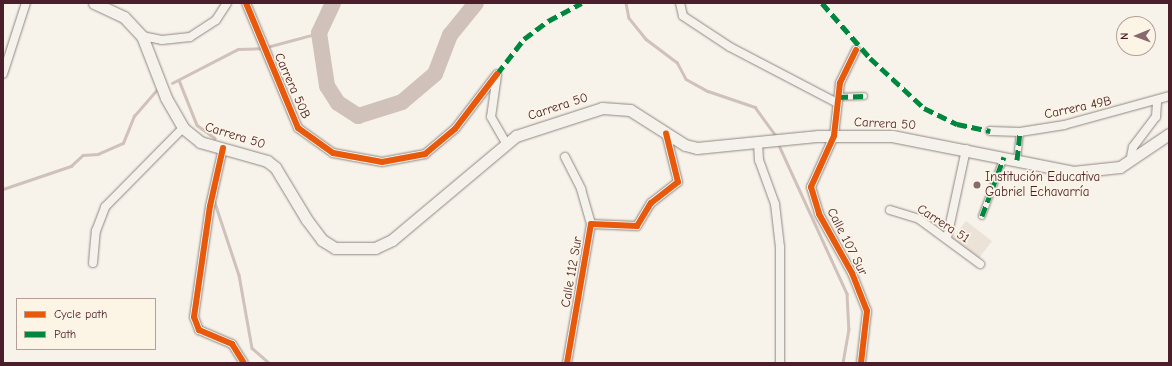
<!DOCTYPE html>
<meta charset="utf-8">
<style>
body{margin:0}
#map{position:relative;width:1172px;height:366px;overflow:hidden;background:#f7f3ea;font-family:"Comic Neue",sans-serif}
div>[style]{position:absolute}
.green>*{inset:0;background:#ebe2d8;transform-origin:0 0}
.stream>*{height:2.5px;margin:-1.25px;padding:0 1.25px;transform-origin:1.25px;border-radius:1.25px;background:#d0c1ba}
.river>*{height:16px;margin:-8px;padding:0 8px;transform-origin:8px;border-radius:8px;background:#d0c1ba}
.roads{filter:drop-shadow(0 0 1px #908684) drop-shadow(0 0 1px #908684)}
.pedestrian>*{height:6px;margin:-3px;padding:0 3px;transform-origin:3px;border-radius:3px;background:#f5f2ec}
.minor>*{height:8px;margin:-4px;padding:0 4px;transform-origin:4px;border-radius:4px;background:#f5f2ec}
.secondary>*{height:11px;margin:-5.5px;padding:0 5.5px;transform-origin:5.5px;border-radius:5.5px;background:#f5f2ec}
.quiet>*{height:5px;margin-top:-2.5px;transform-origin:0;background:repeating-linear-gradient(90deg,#00873e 0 10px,transparent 0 15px)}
.cycleway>*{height:6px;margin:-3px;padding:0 3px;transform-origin:3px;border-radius:3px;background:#e8590c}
.dots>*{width:11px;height:11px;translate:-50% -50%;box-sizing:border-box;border:2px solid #fcf5e5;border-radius:50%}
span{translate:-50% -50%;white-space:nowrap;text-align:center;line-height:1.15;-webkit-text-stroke:3.5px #fcf5e5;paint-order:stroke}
.street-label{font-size:13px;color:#4a1f2b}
.poi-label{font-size:13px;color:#4a1f2b}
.left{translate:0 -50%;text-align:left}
.frame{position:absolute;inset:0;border:4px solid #4a1f2b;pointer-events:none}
.legend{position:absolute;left:16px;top:298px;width:140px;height:52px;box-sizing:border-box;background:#fcf5e5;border:1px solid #b59f9b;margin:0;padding:5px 7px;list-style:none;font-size:12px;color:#4a1f2b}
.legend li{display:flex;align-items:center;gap:8px;height:20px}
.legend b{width:20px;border:1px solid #b59f9b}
.north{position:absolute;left:1116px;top:16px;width:40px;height:40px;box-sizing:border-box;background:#fcf5e5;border:1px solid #b59f9b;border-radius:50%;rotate:269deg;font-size:11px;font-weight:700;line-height:16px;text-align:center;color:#4a1f2b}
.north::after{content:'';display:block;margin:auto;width:14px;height:18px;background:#87696e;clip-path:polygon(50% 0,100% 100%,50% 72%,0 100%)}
</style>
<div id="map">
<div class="green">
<div style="left:966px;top:221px;width:33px;height:22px;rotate:38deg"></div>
</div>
<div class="stream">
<div style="left:626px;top:3px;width:15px;rotate:79deg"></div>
<div style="left:629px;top:18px;width:27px;rotate:51deg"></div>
<div style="left:646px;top:39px;width:39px;rotate:37deg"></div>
<div style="left:677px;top:62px;width:19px;rotate:62deg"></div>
<div style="left:686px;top:79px;width:25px;rotate:29deg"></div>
<div style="left:708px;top:91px;width:50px;rotate:18.8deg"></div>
<div style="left:755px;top:107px;width:36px;rotate:54deg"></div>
<div style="left:179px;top:80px;width:48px;rotate:68.2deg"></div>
<div style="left:197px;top:125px;width:22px;rotate:36deg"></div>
<div style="left:172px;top:83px;width:74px;rotate:-27.3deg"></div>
<div style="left:238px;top:49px;width:25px;rotate:-2deg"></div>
<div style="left:263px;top:48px;width:58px;rotate:-15deg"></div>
<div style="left:778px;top:143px;width:166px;rotate:65.4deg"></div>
<div style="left:847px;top:294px;width:35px;rotate:87deg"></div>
<div style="left:849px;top:329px;width:35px;rotate:100deg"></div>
<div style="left:3px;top:189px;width:72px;rotate:-18.7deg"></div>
<div style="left:71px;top:166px;width:16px;rotate:-43deg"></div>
<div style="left:83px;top:155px;width:15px;rotate:-4deg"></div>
<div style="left:98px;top:154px;width:27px;rotate:-24deg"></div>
<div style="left:123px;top:143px;width:29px;rotate:-68deg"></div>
<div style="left:134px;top:116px;width:35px;rotate:-49deg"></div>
<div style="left:214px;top:200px;width:79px;rotate:71.6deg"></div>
<div style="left:239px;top:275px;width:74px;rotate:79.9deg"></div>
<div style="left:252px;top:348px;width:23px;rotate:41deg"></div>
</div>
<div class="river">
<div style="left:333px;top:3px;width:33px;rotate:115deg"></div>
<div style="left:319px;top:33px;width:54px;rotate:81.4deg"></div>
<div style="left:327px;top:86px;width:20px;rotate:57deg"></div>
<div style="left:338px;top:103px;width:24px;rotate:33deg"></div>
<div style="left:358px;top:116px;width:46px;rotate:-17.7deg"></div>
<div style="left:402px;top:102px;width:43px;rotate:-40.3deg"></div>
<div style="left:435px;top:74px;width:42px;rotate:-69deg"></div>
<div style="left:450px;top:35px;width:41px;rotate:-50.9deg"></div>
</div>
<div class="roads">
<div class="pedestrian">
<div style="left:838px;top:97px;width:26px;rotate:-2deg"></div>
<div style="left:1017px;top:160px;width:28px;rotate:-84deg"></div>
<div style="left:982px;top:216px;width:63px;rotate:-69.6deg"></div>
</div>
<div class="minor">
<div style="left:246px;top:3px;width:135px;rotate:67.4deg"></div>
<div style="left:298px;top:128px;width:43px;rotate:35.5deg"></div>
<div style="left:333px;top:153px;width:50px;rotate:10.4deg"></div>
<div style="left:382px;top:162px;width:44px;rotate:-10.5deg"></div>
<div style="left:425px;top:154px;width:39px;rotate:-40deg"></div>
<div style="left:455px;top:129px;width:69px;rotate:-52.6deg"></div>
<div style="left:680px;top:3px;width:13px;rotate:77deg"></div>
<div style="left:683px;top:16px;width:56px;rotate:33.4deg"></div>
<div style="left:730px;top:47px;width:121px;rotate:27.6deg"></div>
<div style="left:142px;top:36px;width:20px;rotate:11deg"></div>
<div style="left:162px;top:40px;width:28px;rotate:-6deg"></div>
<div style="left:190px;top:37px;width:31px;rotate:-33deg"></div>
<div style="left:216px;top:20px;width:20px;rotate:-57deg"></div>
<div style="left:856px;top:50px;width:37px;rotate:116deg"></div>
<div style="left:840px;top:83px;width:53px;rotate:96.5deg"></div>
<div style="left:834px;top:136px;width:56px;rotate:114.3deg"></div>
<div style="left:811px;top:187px;width:28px;rotate:73deg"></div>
<div style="left:819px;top:214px;width:68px;rotate:60.8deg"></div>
<div style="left:852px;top:273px;width:41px;rotate:68.5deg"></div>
<div style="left:867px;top:311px;width:52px;rotate:96.6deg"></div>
<div style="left:3px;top:74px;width:75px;rotate:-72.1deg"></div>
<div style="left:497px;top:75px;width:42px;rotate:98.1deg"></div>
<div style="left:491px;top:117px;width:30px;rotate:60deg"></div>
<div style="left:990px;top:131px;width:30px;rotate:2deg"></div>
<div style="left:1020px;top:132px;width:45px;rotate:-9deg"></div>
<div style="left:1064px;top:125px;width:109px;rotate:-15.4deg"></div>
<div style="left:758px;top:142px;width:18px;rotate:87deg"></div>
<div style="left:759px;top:160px;width:47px;rotate:70deg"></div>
<div style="left:775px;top:204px;width:43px;rotate:83.4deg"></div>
<div style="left:780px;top:247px;width:116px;rotate:90deg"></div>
<div style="left:223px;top:148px;width:59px;rotate:102.6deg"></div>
<div style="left:210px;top:206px;width:112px;rotate:98.2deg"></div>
<div style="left:194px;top:317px;width:14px;rotate:69deg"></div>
<div style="left:199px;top:330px;width:36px;rotate:23deg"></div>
<div style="left:232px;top:344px;width:22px;rotate:58deg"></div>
<div style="left:565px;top:157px;width:36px;rotate:63deg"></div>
<div style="left:581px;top:189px;width:36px;rotate:74deg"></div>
<div style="left:1130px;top:162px;width:15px;rotate:-79deg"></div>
<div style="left:1133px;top:147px;width:38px;rotate:-53deg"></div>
<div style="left:1156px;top:117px;width:16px;rotate:-86deg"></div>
<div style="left:890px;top:210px;width:30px;rotate:17deg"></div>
<div style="left:919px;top:219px;width:76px;rotate:36.4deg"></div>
<div style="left:947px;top:238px;width:91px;rotate:-77.9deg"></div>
<div style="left:93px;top:263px;width:32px;rotate:-85deg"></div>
<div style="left:96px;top:231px;width:26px;rotate:-69deg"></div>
<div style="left:105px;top:207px;width:111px;rotate:-45.4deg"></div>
<div style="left:567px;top:363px;width:141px;rotate:-80.2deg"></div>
<div style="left:591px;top:224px;width:46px;rotate:2.5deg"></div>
<div style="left:637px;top:226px;width:27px;rotate:-59deg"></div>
<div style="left:651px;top:203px;width:34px;rotate:-38deg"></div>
<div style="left:678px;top:182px;width:50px;rotate:-103.8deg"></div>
</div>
<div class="secondary">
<div style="left:94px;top:3px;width:33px;rotate:25deg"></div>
<div style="left:124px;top:17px;width:26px;rotate:47deg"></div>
<div style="left:142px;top:36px;width:66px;rotate:68.8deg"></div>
<div style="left:166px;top:98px;width:34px;rotate:60deg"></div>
<div style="left:183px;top:128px;width:22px;rotate:39deg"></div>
<div style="left:200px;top:142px;width:70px;rotate:15.8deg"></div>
<div style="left:267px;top:161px;width:10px;rotate:37deg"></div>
<div style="left:275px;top:167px;width:62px;rotate:58.9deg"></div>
<div style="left:307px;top:220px;width:25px;rotate:53deg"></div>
<div style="left:322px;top:240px;width:15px;rotate:32deg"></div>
<div style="left:335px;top:248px;width:40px"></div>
<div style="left:375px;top:248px;width:19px;rotate:-25deg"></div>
<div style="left:392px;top:240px;width:162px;rotate:-40deg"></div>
<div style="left:516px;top:136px;width:90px;rotate:-18deg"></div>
<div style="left:602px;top:108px;width:28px;rotate:4deg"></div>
<div style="left:630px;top:110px;width:65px;rotate:32.5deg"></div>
<div style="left:685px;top:145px;width:12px;rotate:14deg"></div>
<div style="left:697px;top:148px;width:122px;rotate:-5.7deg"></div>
<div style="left:818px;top:136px;width:74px"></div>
<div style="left:892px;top:136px;width:185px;rotate:11.2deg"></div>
<div style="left:1073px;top:172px;width:47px;rotate:-6.1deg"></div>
<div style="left:1120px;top:167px;width:59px;rotate:-34deg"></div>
</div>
</div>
<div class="quiet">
<div style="left:822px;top:3px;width:73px;rotate:48.9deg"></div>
<div style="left:870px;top:58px;width:74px;rotate:42.8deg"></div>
<div style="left:924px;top:108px;width:37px;rotate:26deg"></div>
<div style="left:957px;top:124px;width:34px;rotate:12deg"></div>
<div style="left:497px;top:74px;width:44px;rotate:-52.4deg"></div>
<div style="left:524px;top:39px;width:30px;rotate:-37deg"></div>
<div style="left:548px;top:21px;width:38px;rotate:-28deg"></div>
<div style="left:838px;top:97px;width:26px;rotate:-2deg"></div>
<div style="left:1017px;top:160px;width:28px;rotate:-84deg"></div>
<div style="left:982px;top:216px;width:63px;rotate:-69.6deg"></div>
</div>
<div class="cycleway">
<div style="left:246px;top:3px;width:135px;rotate:67.4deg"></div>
<div style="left:298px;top:128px;width:43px;rotate:35.5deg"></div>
<div style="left:333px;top:153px;width:50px;rotate:10.4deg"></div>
<div style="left:382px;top:162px;width:44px;rotate:-10.5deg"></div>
<div style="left:425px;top:154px;width:39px;rotate:-40deg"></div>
<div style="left:455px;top:129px;width:69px;rotate:-52.6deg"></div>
<div style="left:856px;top:50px;width:37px;rotate:116deg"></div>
<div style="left:840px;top:83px;width:53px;rotate:96.5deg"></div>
<div style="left:834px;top:136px;width:56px;rotate:114.3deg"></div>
<div style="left:811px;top:187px;width:28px;rotate:73deg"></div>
<div style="left:819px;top:214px;width:68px;rotate:60.8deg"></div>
<div style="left:852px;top:273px;width:41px;rotate:68.5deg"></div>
<div style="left:867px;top:311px;width:52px;rotate:96.6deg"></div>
<div style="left:223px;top:148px;width:59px;rotate:102.6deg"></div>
<div style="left:210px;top:206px;width:112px;rotate:98.2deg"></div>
<div style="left:194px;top:317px;width:14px;rotate:69deg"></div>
<div style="left:199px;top:330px;width:36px;rotate:23deg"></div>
<div style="left:232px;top:344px;width:22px;rotate:58deg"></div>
<div style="left:567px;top:363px;width:141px;rotate:-80.2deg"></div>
<div style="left:591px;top:224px;width:46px;rotate:2.5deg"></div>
<div style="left:637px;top:226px;width:27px;rotate:-59deg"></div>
<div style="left:651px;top:203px;width:34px;rotate:-38deg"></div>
<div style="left:678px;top:182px;width:50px;rotate:-103.8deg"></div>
</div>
<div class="dots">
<div style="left:977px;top:185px;background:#87696e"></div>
</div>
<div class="street-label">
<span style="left:292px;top:86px;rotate:66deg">Carrera 50B</span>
<span style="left:558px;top:107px;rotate:-18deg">Carrera 50</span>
<span style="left:1078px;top:108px;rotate:-12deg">Carrera 49B</span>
<span style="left:885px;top:124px;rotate:3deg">Carrera 50</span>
<span style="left:235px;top:136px;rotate:17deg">Carrera 50</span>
<span style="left:943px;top:224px;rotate:33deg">Carrera 51</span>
<span style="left:847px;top:242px;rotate:63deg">Calle 107 Sur</span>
<span style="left:572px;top:272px;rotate:-80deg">Calle 112 Sur</span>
</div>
<div class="poi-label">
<span class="left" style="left:985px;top:185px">Institución Educativa<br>Gabriel Echavarría</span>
</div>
<div class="frame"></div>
<ul class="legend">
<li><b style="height:5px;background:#e8590c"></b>Cycle path</li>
<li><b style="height:5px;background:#00873e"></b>Path</li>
</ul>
<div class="north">N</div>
</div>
